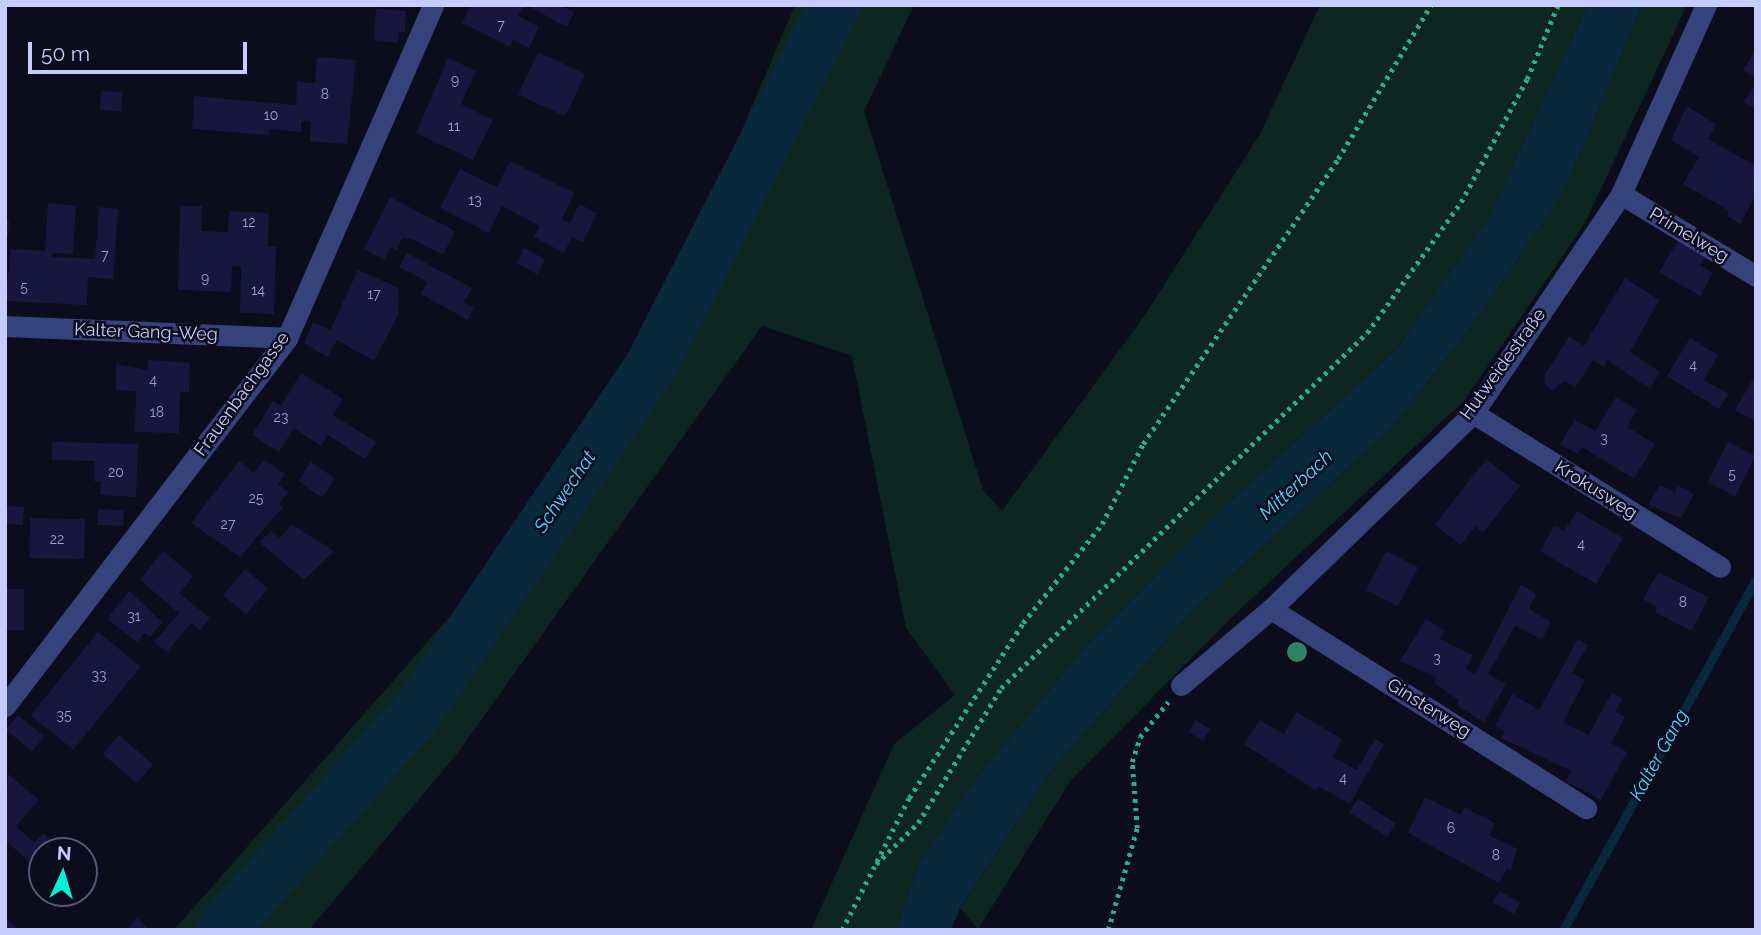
<!DOCTYPE html>
<meta charset="utf-8">
<style>
body{margin:0}
#map{position:relative;width:1761px;height:935px;overflow:hidden;background:#0b0c1c;font-family:Raleway,sans-serif}
div>[style]{position:absolute}
.green>*{inset:0;background:#0e2620}
.water>*{inset:0;background:#0a283c}
.stream>*{height:9px;margin:-4.5px;padding:0 4.5px;transform-origin:4.5px;border-radius:4.5px;background:#0a283c}
.river>*{height:52px;margin:-26px;padding:0 26px;transform-origin:26px;border-radius:26px;background:#0a283c}
.building>*{inset:0;background:#17173d;transform-origin:0 0}
.path>*{height:4.5px;margin-top:-2.25px;transform-origin:0;background:repeating-linear-gradient(90deg,#2aaf89 0 3.5px,transparent 0 8.5px)}
.minor>*{height:21px;margin:-10.5px;padding:0 10.5px;transform-origin:10.5px;border-radius:10.5px;background:#35427c}
.trees>*{width:20px;height:20px;margin:-10px;border-radius:50%;background:#328163}
span{translate:-50% -50%;white-space:nowrap;text-align:center;line-height:1.15;-webkit-text-stroke:5px #0b0c1c;paint-order:stroke}
.number-label{font-size:14px;color:#9a9fce}
.number-label span{-webkit-text-stroke-width:0}
.street-label{font-size:18px;color:#c6ccff}
.water-label{font-size:19px;color:#54d6ff;font-style:italic}
.frame{position:absolute;inset:0;border:7px solid #c6ccff;pointer-events:none}
.north{position:absolute;left:28px;top:837px;width:70px;height:70px;box-sizing:border-box;background:#0b0c1c;border:2px solid #565977;border-radius:50%;rotate:4deg;font-size:19px;font-weight:700;line-height:28px;text-align:center;color:#c6ccff}
.north::after{content:'';display:block;margin:auto;width:24px;height:32px;background:#00f1d4;clip-path:polygon(50% 0,100% 100%,50% 72%,0 100%)}
.scale{position:absolute;left:28px;top:42px;width:219px;height:32px;box-sizing:border-box;border:4px solid #c6ccff;border-top:0;padding-left:9px;font-size:21px;line-height:24px;white-space:nowrap;color:#c6ccff;-webkit-text-stroke:5px #0b0c1c;paint-order:stroke}
</style>
<div id="map">
<div class="green">
<div style="clip-path:polygon(795px 5px,914px 5px,864px 111px,983px 490px,1002px 511px,1145px 315px,1260px 134px,1320px 5px,1588px 5px,1489px 217px,1397px 349px,1222px 509px,1086px 646px,974px 781px,920px 862px,896px 930px,811px 930px,894px 744px,955px 695px,906px 628px,852px 356px,762px 326px,456px 755px,309px 930px,174px 930px,452px 614px,601px 414px,693px 245px)"></div>
<div style="clip-path:polygon(1642px 5px,1687px 5px,1585px 223px,1464px 401px,1236px 613px,1071px 780px,978px 929px,960px 908px,1049px 773px,1188px 615px,1391px 428px,1474px 323px,1564px 191px)"></div>
</div>
<div class="water">
<div style="clip-path:polygon(1588px 5px,1642px 5px,1564px 191px,1474px 323px,1391px 428px,1188px 615px,1049px 773px,960px 908px,951px 930px,896px 930px,920px 862px,974px 781px,1086px 646px,1222px 509px,1397px 349px,1489px 217px)"></div>
</div>
<div class="stream">
<div style="left:1563px;top:930px;width:401px;rotate:-61.2deg"></div>
</div>
<div class="river">
<div style="left:222px;top:930px;width:294px;rotate:-48.2deg"></div>
<div style="left:418px;top:711px;width:415px;rotate:-56deg"></div>
<div style="left:650px;top:367px;width:407px;rotate:-62.9deg"></div>
</div>
<div class="building">
<div style="clip-path:polygon(471px 5px,524px 5px,518px 16px,539px 27px,529px 48px,513px 40px,510px 47px,462px 23px)"></div>
<div style="clip-path:polygon(526px 5px,559px 5px,574px 12px,567px 27px)"></div>
<div style="clip-path:polygon(376px 9px,406px 11px,405px 32px,399px 32px,398px 43px,374px 41px)"></div>
<div style="clip-path:polygon(1756px 49px,1756px 79px,1743px 70px)"></div>
<div style="left:538px;top:52px;width:52px;height:47px;rotate:25deg"></div>
<div style="clip-path:polygon(317px 57px,356px 60px,347px 144px,310px 141px,311px 122px,301px 121px,301px 132px,269px 129px,269px 135px,192px 129px,194px 96px,296px 105px,297px 82px,315px 83px)"></div>
<div style="clip-path:polygon(448px 58px,476px 71px,461px 104px,493px 120px,473px 160px,416px 133px)"></div>
<div style="clip-path:polygon(1756px 83px,1756px 109px,1744px 102px)"></div>
<div style="left:101px;top:91px;width:21px;height:19px;rotate:3deg"></div>
<div style="clip-path:polygon(1687px 106px,1717px 125px,1708px 139px,1756px 166px,1756px 195px,1740px 224px,1728px 217px,1728px 210px,1683px 184px,1699px 157px,1671px 140px)"></div>
<div style="clip-path:polygon(510px 161px,574px 193px,562px 219px,570px 223px,579px 204px,597px 213px,583px 242px,572px 237px,564px 253px,534px 237px,540px 226px,502px 206px,489px 233px,440px 208px,460px 169px,497px 187px)"></div>
<div style="clip-path:polygon(390px 197px,455px 231px,443px 255px,412px 239px,402px 238px,397px 250px,391px 247px,384px 260px,364px 249px)"></div>
<div style="clip-path:polygon(48px 203px,76px 206px,73px 254px,53px 253px,52px 257px,95px 259px,99px 207px,118px 209px,113px 279px,88px 277px,87px 305px,5px 301px,11px 249px,45px 251px)"></div>
<div style="clip-path:polygon(180px 206px,202px 206px,201px 231px,228px 232px,229px 211px,269px 213px,268px 247px,276px 247px,274px 314px,240px 313px,241px 267px,232px 266px,231px 292px,178px 290px)"></div>
<div style="clip-path:polygon(5px 220px,9px 221px,8px 235px,5px 235px)"></div>
<div style="clip-path:polygon(1678px 241px,1705px 257px,1700px 265px,1713px 273px,1700px 296px,1659px 272px)"></div>
<div style="left:524px;top:248px;width:24px;height:17px;rotate:28deg"></div>
<div style="clip-path:polygon(407px 253px,472px 288px,464px 302px,474px 308px,468px 320px,421px 294px,428px 282px,399px 267px)"></div>
<div style="clip-path:polygon(358px 270px,399px 288px,398px 315px,374px 361px,337px 340px,327px 357px,304px 343px,313px 322px,330px 330px)"></div>
<div style="clip-path:polygon(1625px 278px,1659px 300px,1630px 352px,1660px 372px,1650px 389px,1607px 360px,1604px 367px,1593px 360px,1575px 388px,1565px 381px,1552px 390px,1545px 385px,1544px 376px,1569px 337px,1584px 346px)"></div>
<div style="clip-path:polygon(1690px 338px,1718px 355px,1704px 380px,1728px 394px,1719px 409px,1667px 376px)"></div>
<div style="clip-path:polygon(148px 360px,190px 363px,189px 392px,180px 392px,179px 433px,135px 432px,136px 391px,116px 390px,116px 364px,148px 370px)"></div>
<div style="clip-path:polygon(301px 373px,343px 399px,333px 415px,376px 442px,365px 459px,328px 435px,321px 446px,294px 428px,279px 452px,252px 435px,273px 401px,281px 406px)"></div>
<div style="clip-path:polygon(1756px 374px,1756px 422px,1735px 410px)"></div>
<div style="clip-path:polygon(1616px 397px,1637px 410px,1627px 427px,1655px 444px,1634px 479px,1582px 447px,1578px 454px,1560px 444px,1575px 420px,1595px 431px)"></div>
<div style="clip-path:polygon(52px 442px,138px 444px,136px 497px,100px 495px,101px 482px,94px 481px,95px 461px,52px 460px)"></div>
<div style="left:1728px;top:442px;width:31px;height:45px;rotate:27deg"></div>
<div style="clip-path:polygon(1486px 459px,1520px 486px,1483px 533px,1475px 526px,1461px 545px,1435px 525px)"></div>
<div style="clip-path:polygon(265px 460px,285px 474px,278px 484px,288px 493px,279px 504px,283px 507px,240px 557px,191px 523px,239px 461px,253px 472px)"></div>
<div style="left:311px;top:462px;width:29px;height:23px;rotate:34deg"></div>
<div style="clip-path:polygon(1660px 485px,1675px 493px,1678px 486px,1694px 494px,1681px 518px,1648px 505px)"></div>
<div style="left:5px;top:506px;width:19px;height:18px;rotate:3deg"></div>
<div style="left:98px;top:509px;width:26px;height:16px;rotate:2deg"></div>
<div style="clip-path:polygon(1577px 511px,1623px 538px,1596px 584px,1540px 551px,1554px 526px,1564px 531px)"></div>
<div style="left:30px;top:518px;width:55px;height:40px;rotate:1deg"></div>
<div style="clip-path:polygon(291px 524px,334px 551px,304px 580px,259px 542px,271px 531px,280px 538px)"></div>
<div style="clip-path:polygon(163px 551px,193px 576px,179px 593px,210px 618px,200px 630px,191px 623px,167px 652px,154px 642px,179px 613px,140px 580px)"></div>
<div style="left:1386px;top:551px;width:36px;height:44px;rotate:27deg"></div>
<div style="left:245px;top:569px;width:30px;height:34px;rotate:40deg"></div>
<div style="clip-path:polygon(1658px 572px,1709px 597px,1691px 631px,1655px 612px,1657px 607px,1643px 599px)"></div>
<div style="clip-path:polygon(1521px 585px,1536px 594px,1529px 609px,1551px 622px,1542px 639px,1515px 626px,1488px 674px,1506px 684px,1484px 722px,1456px 705px,1459px 700px,1434px 683px,1437px 678px,1400px 661px,1426px 619px,1445px 631px,1439px 639px,1473px 655px,1466px 669px,1475px 674px)"></div>
<div style="left:5px;top:589px;width:19px;height:41px"></div>
<div style="clip-path:polygon(129px 591px,162px 622px,150px 637px,144px 633px,137px 642px,107px 619px)"></div>
<div style="left:98px;top:632px;width:55px;height:107px;rotate:39deg"></div>
<div style="clip-path:polygon(1578px 639px,1588px 645px,1572px 673px,1585px 680px,1563px 722px,1589px 735px,1612px 692px,1622px 698px,1615px 712px,1625px 717px,1611px 743px,1627px 752px,1601px 800px,1565px 781px,1572px 771px,1501px 738px,1504px 731px,1495px 726px,1512px 694px,1539px 710px)"></div>
<div style="clip-path:polygon(1296px 712px,1342px 739px,1333px 757px,1357px 770px,1375px 739px,1384px 744px,1350px 804px,1318px 786px,1315px 790px,1244px 744px,1260px 720px,1284px 734px)"></div>
<div style="left:18px;top:715px;width:34px;height:19px;rotate:40deg"></div>
<div style="left:1196px;top:720px;width:17px;height:14px;rotate:33deg"></div>
<div style="left:119px;top:735px;width:45px;height:25px;rotate:41deg"></div>
<div style="clip-path:polygon(8px 774px,39px 800px,16px 826px,35px 843px,43px 833px,64px 851px,42px 851px,42px 874px,5px 840px)"></div>
<div style="clip-path:polygon(1425px 797px,1460px 815px,1465px 808px,1495px 823px,1489px 835px,1517px 849px,1511px 870px,1507px 868px,1499px 883px,1408px 833px)"></div>
<div style="left:1358px;top:799px;width:45px;height:16px;rotate:33deg"></div>
<div style="left:1499px;top:891px;width:24px;height:13px;rotate:28deg"></div>
<div style="clip-path:polygon(5px 917px,19px 930px,5px 930px)"></div>
<div style="clip-path:polygon(137px 918px,150px 930px,127px 930px)"></div>
</div>
<div class="path">
<div style="left:876px;top:864px;width:59px;rotate:-44.3deg"></div>
<div style="left:918px;top:823px;width:158px;rotate:-58.4deg"></div>
<div style="left:1001px;top:688px;width:510px;rotate:-44.13deg"></div>
<div style="left:1367px;top:333px;width:161px;rotate:-54.3deg"></div>
<div style="left:1461px;top:202px;width:140px;rotate:-61.8deg"></div>
<div style="left:1527px;top:79px;width:80px;rotate:-67.3deg"></div>
<div style="left:842px;top:930px;width:148px;rotate:-63.1deg"></div>
<div style="left:909px;top:798px;width:209px;rotate:-56.9deg"></div>
<div style="left:1023px;top:623px;width:127px;rotate:-51.4deg"></div>
<div style="left:1102px;top:524px;width:90px;rotate:-62.9deg"></div>
<div style="left:1143px;top:444px;width:345px;rotate:-55.6deg"></div>
<div style="left:1338px;top:159px;width:180px;rotate:-58.9deg"></div>
<div style="left:1108px;top:930px;width:106px;rotate:-74.1deg"></div>
<div style="left:1137px;top:828px;width:66px;rotate:-94.3deg"></div>
<div style="left:1132px;top:762px;width:26px;rotate:-72deg"></div>
<div style="left:1140px;top:737px;width:45px;rotate:-51.3deg"></div>
</div>
<div class="minor">
<div style="left:1621px;top:194px;width:158px;rotate:31.3deg"></div>
<div style="left:5px;top:326px;width:282px;rotate:2.4deg"></div>
<div style="left:1473px;top:413px;width:291px;rotate:31.9deg"></div>
<div style="left:1271px;top:609px;width:373px;rotate:32.3deg"></div>
<div style="left:1181px;top:685px;width:118px;rotate:-40.2deg"></div>
<div style="left:1271px;top:609px;width:281px;rotate:-44.1deg"></div>
<div style="left:1473px;top:413px;width:264px;rotate:-55.9deg"></div>
<div style="left:1621px;top:194px;width:207px;rotate:-65.8deg"></div>
<div style="left:5px;top:706px;width:464px;rotate:-52.5deg"></div>
<div style="left:287px;top:338px;width:364px;rotate:-66.3deg"></div>
</div>
<div class="trees">
<div style="left:1297px;top:652px"></div>
</div>
<div class="number-label">
<span style="left:501px;top:25px">7</span>
<span style="left:455px;top:80px">9</span>
<span style="left:325px;top:94px">8</span>
<span style="left:271px;top:115px">10</span>
<span style="left:454px;top:126px">11</span>
<span style="left:475px;top:200px">13</span>
<span style="left:249px;top:222px">12</span>
<span style="left:105px;top:255px">7</span>
<span style="left:205px;top:278px">9</span>
<span style="left:24px;top:287px">5</span>
<span style="left:258px;top:290px">14</span>
<span style="left:374px;top:294px">17</span>
<span style="left:1693px;top:365px">4</span>
<span style="left:153px;top:380px">4</span>
<span style="left:157px;top:412px">18</span>
<span style="left:281px;top:417px">23</span>
<span style="left:1604px;top:438px">3</span>
<span style="left:116px;top:472px">20</span>
<span style="left:1732px;top:474px">5</span>
<span style="left:256px;top:498px">25</span>
<span style="left:228px;top:524px">27</span>
<span style="left:57px;top:539px">22</span>
<span style="left:1581px;top:544px">4</span>
<span style="left:1683px;top:602px">8</span>
<span style="left:134px;top:616px">31</span>
<span style="left:1437px;top:658px">3</span>
<span style="left:99px;top:675px">33</span>
<span style="left:64px;top:715px">35</span>
<span style="left:1343px;top:778px">4</span>
<span style="left:1451px;top:828px">6</span>
<span style="left:1496px;top:855px">8</span>
</div>
<div class="street-label">
<span style="left:1689px;top:235px;rotate:31deg">Primelweg</span>
<span style="left:146px;top:332px;rotate:2deg">Kalter Gang-Weg</span>
<span style="left:1503px;top:364px;rotate:-54deg">Hutweidestraße</span>
<span style="left:242px;top:394px;rotate:-54deg">Frauenbachgasse</span>
<span style="left:1596px;top:490px;rotate:32deg">Krokusweg</span>
<span style="left:1429px;top:708px;rotate:32deg">Ginsterweg</span>
</div>
<div class="water-label">
<span style="left:1296px;top:485px;rotate:-43deg">Mitterbach</span>
<span style="left:565px;top:492px;rotate:-56deg">Schwechat</span>
<span style="left:1659px;top:755px;rotate:-61deg">Kalter Gang</span>
</div>
<div class="frame"></div>
<div class="north">N</div>
<div class="scale">50 m</div>
</div>
